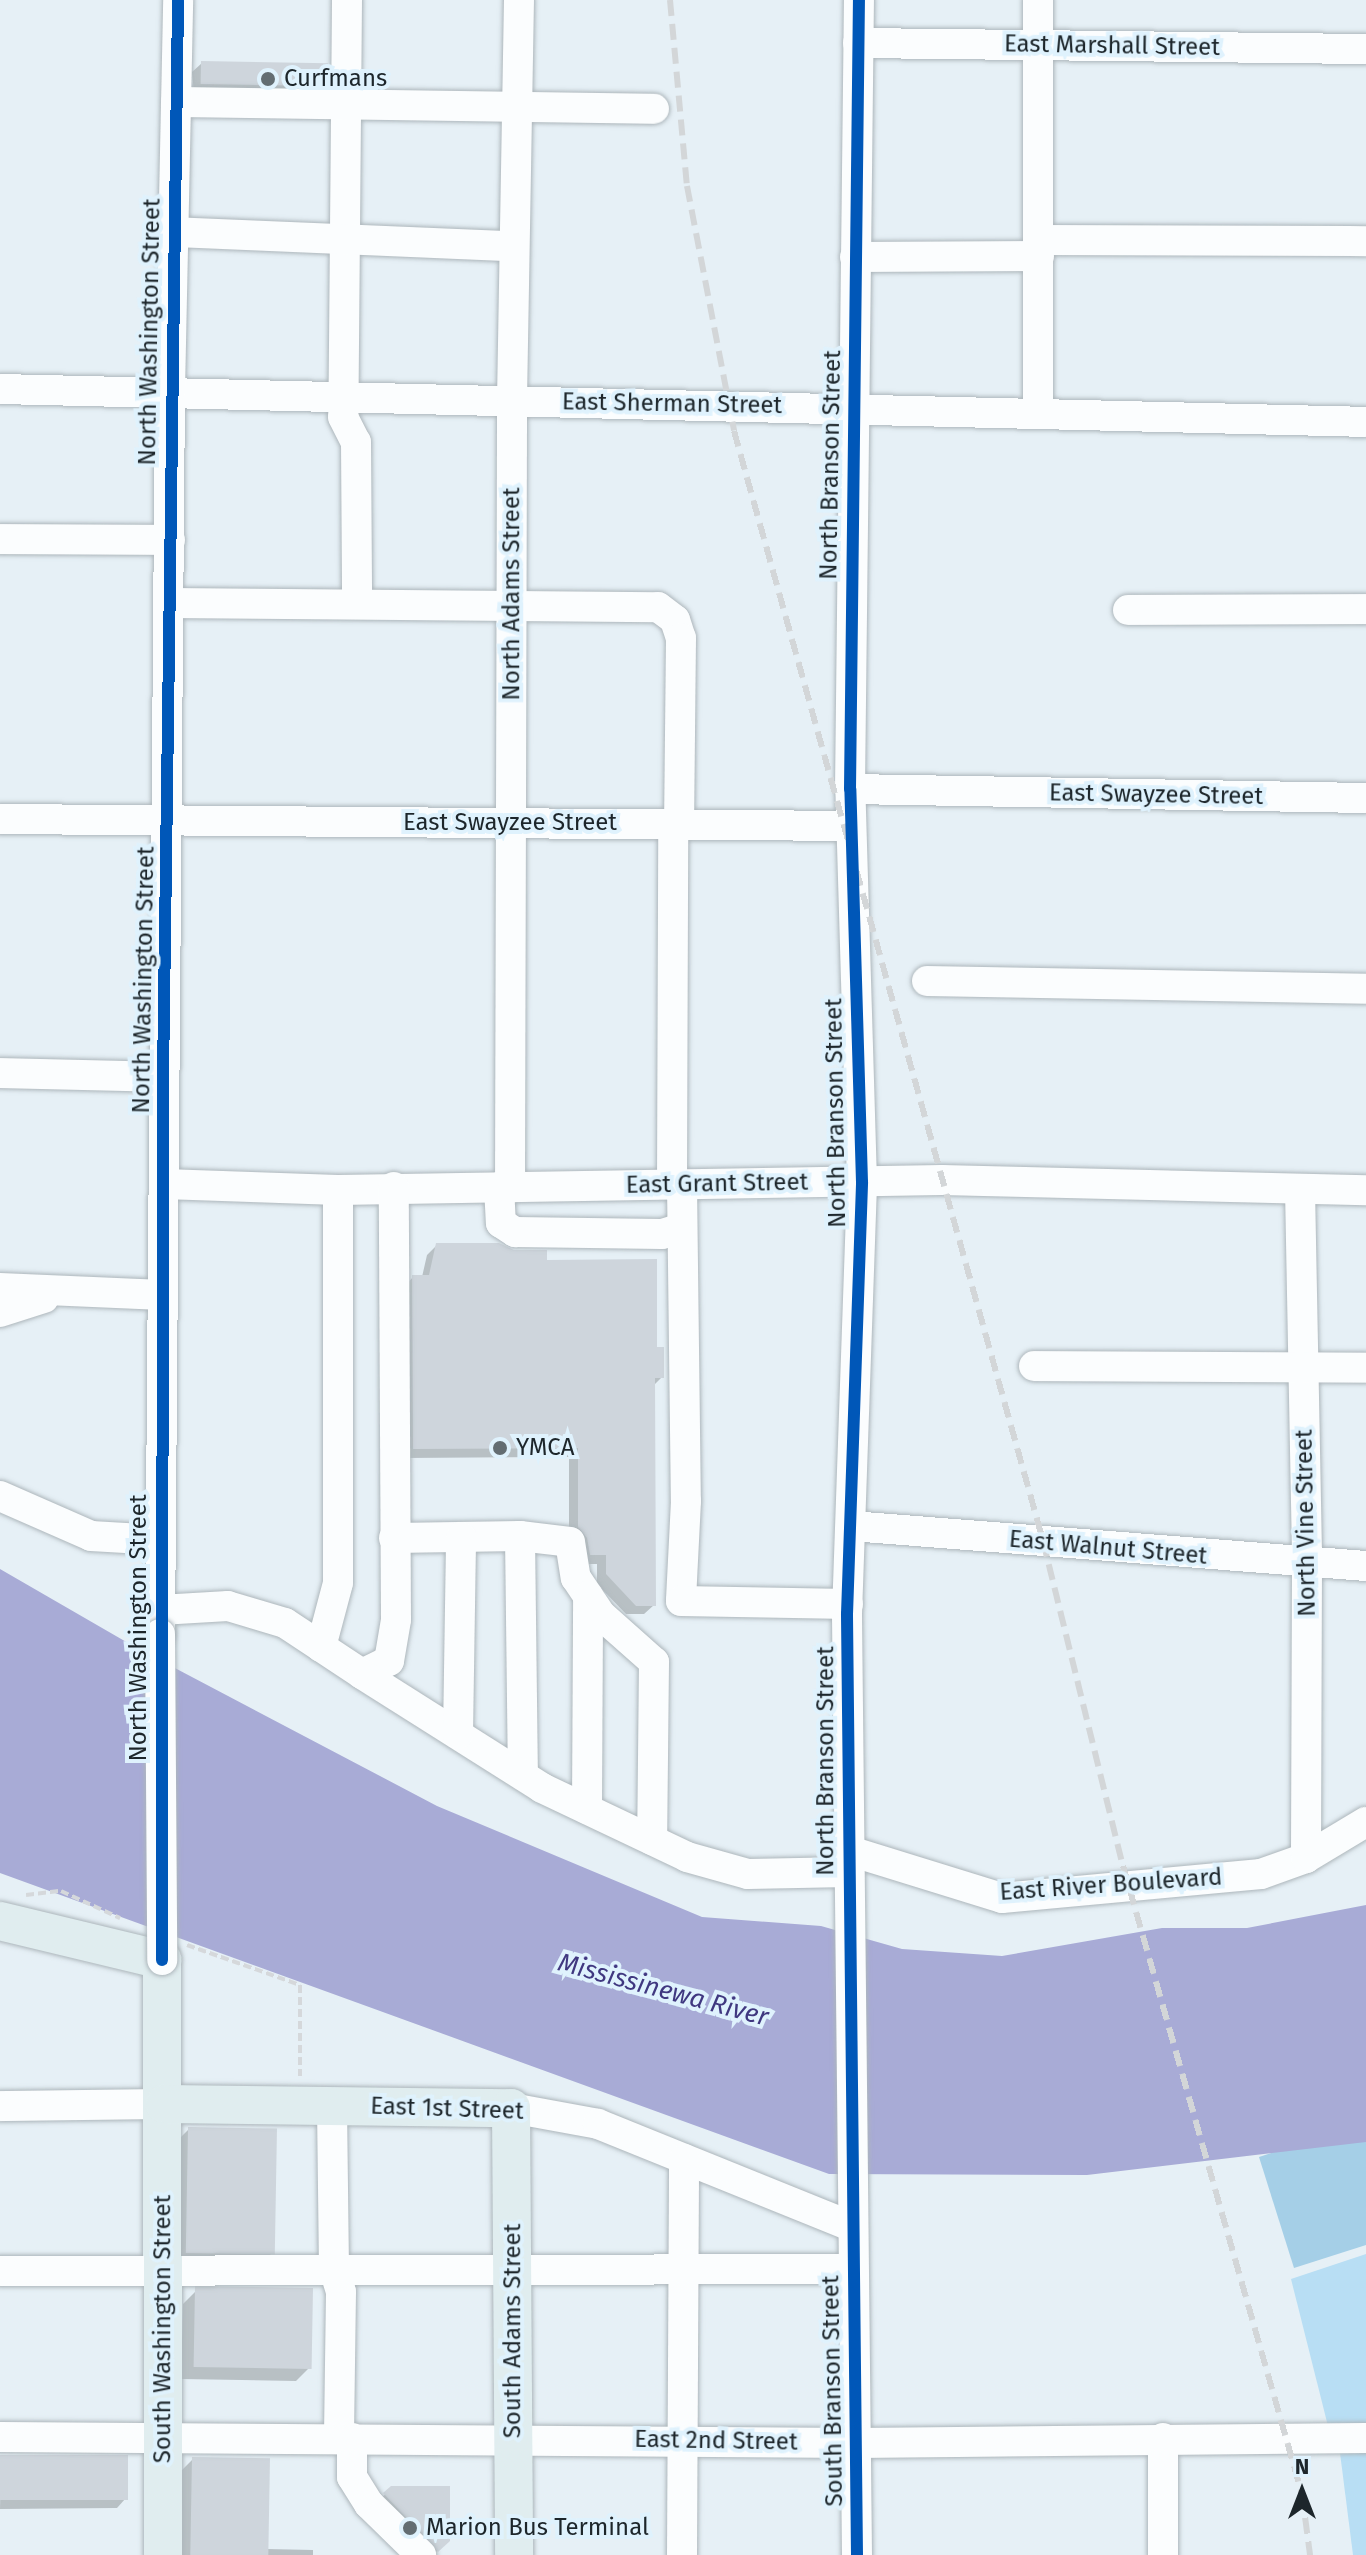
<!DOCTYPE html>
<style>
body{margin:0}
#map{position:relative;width:1366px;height:2555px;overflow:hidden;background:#e6f0f6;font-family:"Fira Sans",sans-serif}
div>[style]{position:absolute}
.green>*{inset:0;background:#b8def4}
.forest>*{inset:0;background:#a5cfe7}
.water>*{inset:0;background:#a8abd6}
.shadow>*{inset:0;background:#0003}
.building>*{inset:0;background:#ced5dc;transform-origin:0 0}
.path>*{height:4px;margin-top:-2px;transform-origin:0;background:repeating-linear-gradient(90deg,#d5d8db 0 8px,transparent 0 12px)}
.roads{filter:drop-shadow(0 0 2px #adb6bb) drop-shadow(0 0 2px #adb6bb)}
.minor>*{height:30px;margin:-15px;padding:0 15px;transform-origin:15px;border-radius:15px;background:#fbfdfe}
.major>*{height:38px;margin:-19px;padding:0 19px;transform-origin:19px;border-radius:19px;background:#e0edef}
.rail>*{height:6px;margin-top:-3px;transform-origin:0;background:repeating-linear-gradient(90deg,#d3d6d8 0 16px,transparent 0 24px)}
.bridges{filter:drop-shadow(0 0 2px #adb6bb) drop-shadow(0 0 2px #adb6bb)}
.minor-bridge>*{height:30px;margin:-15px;padding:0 15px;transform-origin:15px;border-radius:15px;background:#fbfdfe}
.cycleway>*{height:12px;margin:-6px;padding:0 6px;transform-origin:6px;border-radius:6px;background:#0057b8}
.dots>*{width:22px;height:22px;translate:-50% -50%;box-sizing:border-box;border:4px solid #dff2fd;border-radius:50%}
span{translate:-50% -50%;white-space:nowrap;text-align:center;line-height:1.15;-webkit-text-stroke:8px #dff2fd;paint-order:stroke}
.street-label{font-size:24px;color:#1d262b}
.poi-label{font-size:24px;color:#1d262b}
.left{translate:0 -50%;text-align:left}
.water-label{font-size:26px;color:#403880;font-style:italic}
.north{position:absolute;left:1262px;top:2451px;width:80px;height:80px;-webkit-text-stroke:6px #dff2fd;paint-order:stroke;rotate:0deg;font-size:22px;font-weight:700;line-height:32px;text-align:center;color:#1d262b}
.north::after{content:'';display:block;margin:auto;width:28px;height:36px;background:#1d262b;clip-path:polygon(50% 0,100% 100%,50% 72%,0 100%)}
</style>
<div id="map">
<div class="green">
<div style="clip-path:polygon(1366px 2254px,1366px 2437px,1331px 2438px,1291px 2279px)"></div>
<div style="clip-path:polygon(1340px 2453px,1366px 2453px,1366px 2555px,1353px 2555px)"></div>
</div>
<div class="forest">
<div style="clip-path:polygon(1366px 2121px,1366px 2245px,1294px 2268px,1259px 2157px)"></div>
</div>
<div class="water">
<div style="clip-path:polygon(0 1569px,135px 1647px,437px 1806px,702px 1917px,821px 1926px,902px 1949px,1002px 1956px,1162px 1928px,1247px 1928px,1366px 1905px,1366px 2142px,1087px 2175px,829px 2174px,0 1873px)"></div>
</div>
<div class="shadow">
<div style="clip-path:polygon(202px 63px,326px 85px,317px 95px,194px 93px,192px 72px)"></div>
<div style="clip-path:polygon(437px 1245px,545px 1262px,655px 1349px,662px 1377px,653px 1386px,654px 1605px,644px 1614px,626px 1614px,597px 1584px,597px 1564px,581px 1564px,569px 1537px,569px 1457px,404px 1458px,404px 1287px,413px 1277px,422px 1277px,427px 1255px)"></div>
<div style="clip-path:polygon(189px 2129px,273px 2252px,260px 2265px,175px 2265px,176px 2142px)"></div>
<div style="clip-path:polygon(196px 2291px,309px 2368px,296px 2381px,181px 2379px,183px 2304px)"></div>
<div style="clip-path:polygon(1px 2457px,126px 2498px,117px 2508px,0 2509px)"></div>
<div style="clip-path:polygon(193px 2459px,267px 2549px,313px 2550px,313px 2555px,173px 2555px,180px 2472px)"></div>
<div style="clip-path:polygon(392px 2488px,448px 2540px,433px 2555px,372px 2507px)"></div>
</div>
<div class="building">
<div style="left:201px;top:61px;width:127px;height:23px;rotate:1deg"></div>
<div style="clip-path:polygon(436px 1243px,499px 1243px,514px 1250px,547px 1250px,547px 1260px,657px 1259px,657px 1347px,664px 1347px,664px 1378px,655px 1378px,656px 1606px,636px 1606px,606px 1574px,606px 1555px,590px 1555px,587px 1538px,578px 1527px,578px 1448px,413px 1449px,412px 1275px,429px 1275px)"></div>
<div style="left:188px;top:2127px;width:89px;height:126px;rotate:1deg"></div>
<div style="left:313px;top:2288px;width:81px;height:118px;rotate:91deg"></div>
<div style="left:0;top:2455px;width:128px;height:45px"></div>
<div style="left:192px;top:2457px;width:78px;height:98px;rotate:1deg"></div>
<div style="clip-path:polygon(391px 2486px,450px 2486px,450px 2541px,438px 2552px,383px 2493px)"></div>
</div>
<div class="path">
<div style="left:26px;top:1895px;width:35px;rotate:-7deg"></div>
<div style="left:61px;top:1891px;width:65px;rotate:24.6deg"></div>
<div style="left:187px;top:1945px;width:120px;rotate:19.5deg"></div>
<div style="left:300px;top:1985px;width:91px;rotate:90deg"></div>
</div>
<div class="roads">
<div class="minor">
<div style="left:347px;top:0;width:417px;rotate:90.5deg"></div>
<div style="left:343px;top:417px;width:28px;rotate:63deg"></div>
<div style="left:356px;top:442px;width:160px;rotate:89.6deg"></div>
<div style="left:1038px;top:0;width:414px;rotate:90deg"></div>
<div style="left:858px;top:43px;width:508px;rotate:0.68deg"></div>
<div style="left:176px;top:102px;width:478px;rotate:0.8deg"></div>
<div style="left:173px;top:232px;width:341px;rotate:2.4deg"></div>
<div style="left:1039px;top:240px;width:327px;rotate:0.2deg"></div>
<div style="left:855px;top:257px;width:184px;rotate:-0.3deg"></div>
<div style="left:0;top:389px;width:1366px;rotate:1.38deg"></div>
<div style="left:0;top:539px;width:170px;rotate:0.3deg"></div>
<div style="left:170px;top:603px;width:488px;rotate:0.5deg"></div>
<div style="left:658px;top:607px;width:21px;rotate:37deg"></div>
<div style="left:675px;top:620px;width:19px;rotate:72deg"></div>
<div style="left:681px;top:638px;width:186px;rotate:90.6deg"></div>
<div style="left:1128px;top:610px;width:238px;rotate:-0.2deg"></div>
<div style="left:850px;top:789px;width:516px;rotate:1deg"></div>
<div style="left:0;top:819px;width:851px;rotate:0.47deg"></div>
<div style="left:927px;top:981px;width:439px;rotate:1deg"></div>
<div style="left:0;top:1073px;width:163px;rotate:1.4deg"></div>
<div style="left:164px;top:1184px;width:174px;rotate:2deg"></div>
<div style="left:338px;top:1190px;width:604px;rotate:-0.95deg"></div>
<div style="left:942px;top:1180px;width:424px;rotate:1.4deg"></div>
<div style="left:682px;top:1184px;width:317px;rotate:89.3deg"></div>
<div style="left:686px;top:1501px;width:100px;rotate:92.9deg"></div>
<div style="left:681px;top:1601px;width:167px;rotate:1deg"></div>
<div style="left:672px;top:1185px;width:361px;rotate:-89.8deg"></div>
<div style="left:499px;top:1187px;width:36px;rotate:87deg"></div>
<div style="left:501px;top:1223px;width:17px;rotate:33deg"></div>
<div style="left:515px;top:1232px;width:147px;rotate:0.8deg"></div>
<div style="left:662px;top:1234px;width:21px;rotate:-17deg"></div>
<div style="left:510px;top:1188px;width:788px;rotate:-89.85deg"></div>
<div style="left:512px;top:400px;width:400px;rotate:-89deg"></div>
<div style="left:1300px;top:1189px;width:377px;rotate:88.9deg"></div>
<div style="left:1307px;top:1566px;width:292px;rotate:90.2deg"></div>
<div style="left:0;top:1288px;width:163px;rotate:2.5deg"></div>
<div style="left:0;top:1312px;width:46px;rotate:-17.7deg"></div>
<div style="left:1034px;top:1366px;width:332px;rotate:0.3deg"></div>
<div style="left:0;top:1496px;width:99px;rotate:23.7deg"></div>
<div style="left:91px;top:1536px;width:69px;rotate:3.3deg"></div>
<div style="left:851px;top:1526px;width:517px;rotate:4.44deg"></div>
<div style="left:520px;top:1536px;width:239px;rotate:89.3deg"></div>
<div style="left:394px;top:1538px;width:126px;rotate:-0.9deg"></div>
<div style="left:520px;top:1536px;width:50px;rotate:6.8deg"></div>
<div style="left:570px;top:1542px;width:36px;rotate:81deg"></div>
<div style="left:576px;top:1578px;width:45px;rotate:56deg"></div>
<div style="left:601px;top:1615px;width:71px;rotate:41.6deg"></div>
<div style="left:654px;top:1662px;width:178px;rotate:90.6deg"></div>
<div style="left:160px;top:1610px;width:68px;rotate:-3.4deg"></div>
<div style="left:228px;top:1606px;width:59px;rotate:16.6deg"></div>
<div style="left:285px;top:1623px;width:92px;rotate:33.5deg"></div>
<div style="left:362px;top:1674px;width:30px;rotate:-26deg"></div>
<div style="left:389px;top:1661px;width:42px;rotate:-80.3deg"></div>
<div style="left:396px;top:1620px;width:433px;rotate:-90.3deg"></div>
<div style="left:160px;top:1634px;width:1243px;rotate:-89.54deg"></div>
<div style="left:170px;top:391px;width:391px;rotate:-88.8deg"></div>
<div style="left:321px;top:1647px;width:66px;rotate:-75.1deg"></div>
<div style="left:338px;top:1583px;width:393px;rotate:-90deg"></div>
<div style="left:362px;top:1674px;width:213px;rotate:32.3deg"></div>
<div style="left:542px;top:1788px;width:161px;rotate:25.4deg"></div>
<div style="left:687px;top:1857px;width:63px;rotate:15.6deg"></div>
<div style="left:748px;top:1874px;width:101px;rotate:-1.1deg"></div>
<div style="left:458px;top:1734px;width:197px;rotate:-89.1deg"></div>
<div style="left:587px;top:1809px;width:213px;rotate:-89.7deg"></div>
<div style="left:850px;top:1851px;width:159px;rotate:17.2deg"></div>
<div style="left:1002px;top:1898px;width:260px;rotate:-5.3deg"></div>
<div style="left:1261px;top:1874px;width:48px;rotate:-19.6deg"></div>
<div style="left:1306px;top:1858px;width:70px;rotate:-31deg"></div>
<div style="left:0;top:2106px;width:165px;rotate:-0.7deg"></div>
<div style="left:332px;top:2106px;width:163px;rotate:89.3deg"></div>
<div style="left:334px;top:2269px;width:24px;rotate:73deg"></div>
<div style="left:341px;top:2292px;width:146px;rotate:90.8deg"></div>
<div style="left:511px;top:2108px;width:88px;rotate:10.4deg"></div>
<div style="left:598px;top:2124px;width:273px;rotate:22deg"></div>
<div style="left:0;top:2271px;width:853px;rotate:-0.13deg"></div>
<div style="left:0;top:2437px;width:857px;rotate:0.4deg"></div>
<div style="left:857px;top:2443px;width:509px;rotate:-0.56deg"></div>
<div style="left:352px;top:2438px;width:39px;rotate:90deg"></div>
<div style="left:352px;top:2477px;width:32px;rotate:58deg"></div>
<div style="left:369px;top:2504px;width:73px;rotate:44.4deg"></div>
<div style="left:1163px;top:2438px;width:117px;rotate:90deg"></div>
<div style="left:682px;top:2555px;width:396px;rotate:-89.7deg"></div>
<div style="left:857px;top:2555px;width:941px;rotate:-90.61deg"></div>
<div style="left:847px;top:1614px;width:432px;rotate:-88deg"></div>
<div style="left:862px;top:1182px;width:393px;rotate:-91.7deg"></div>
<div style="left:850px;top:789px;width:789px;rotate:-89.35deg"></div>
</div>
<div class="major">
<div style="left:0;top:1921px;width:167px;rotate:13.5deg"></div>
<div style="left:162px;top:1960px;width:595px;rotate:89.9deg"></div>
<div style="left:165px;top:2104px;width:346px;rotate:0.7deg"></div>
<div style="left:511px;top:2108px;width:447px;rotate:89.6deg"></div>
</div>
</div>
<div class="rail">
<div style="left:670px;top:0;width:187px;rotate:84.8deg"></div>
<div style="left:687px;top:186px;width:249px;rotate:79.1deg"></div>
<div style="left:734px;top:431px;width:1152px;rotate:74.44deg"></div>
<div style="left:1043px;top:1541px;width:335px;rotate:76.2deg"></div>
<div style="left:1123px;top:1866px;width:653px;rotate:74.09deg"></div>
<div style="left:1302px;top:2494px;width:62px;rotate:82.5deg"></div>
</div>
<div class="bridges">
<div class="minor-bridge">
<div style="left:160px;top:1634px;width:326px;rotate:89.6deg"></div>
</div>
</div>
<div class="cycleway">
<div style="left:162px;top:1960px;width:883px;rotate:-89.94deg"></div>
<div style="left:163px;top:1077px;width:1077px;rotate:-89.2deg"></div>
<div style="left:857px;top:2555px;width:941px;rotate:-90.61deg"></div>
<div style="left:847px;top:1614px;width:432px;rotate:-88deg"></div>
<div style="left:862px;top:1182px;width:393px;rotate:-91.7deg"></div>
<div style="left:850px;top:789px;width:789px;rotate:-89.35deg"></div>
</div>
<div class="dots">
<div style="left:268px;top:79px;background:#636d72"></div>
<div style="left:500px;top:1448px;background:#636d72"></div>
<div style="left:410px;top:2528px;background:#636d72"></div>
</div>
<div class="street-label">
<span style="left:1112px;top:46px;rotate:1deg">East Marshall Street</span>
<span style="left:150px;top:332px;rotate:-89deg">North Washington Street</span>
<span style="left:672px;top:404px;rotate:1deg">East Sherman Street</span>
<span style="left:831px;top:465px;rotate:-89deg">North Branson Street</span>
<span style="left:512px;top:594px;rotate:-90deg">North Adams Street</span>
<span style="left:1156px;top:795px;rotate:1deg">East Swayzee Street</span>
<span style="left:510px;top:823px">East Swayzee Street</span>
<span style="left:144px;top:980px;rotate:-89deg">North Washington Street</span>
<span style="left:836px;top:1113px;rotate:-91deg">North Branson Street</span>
<span style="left:717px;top:1184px;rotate:-1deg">East Grant Street</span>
<span style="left:1306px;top:1523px;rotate:-91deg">North Vine Street</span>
<span style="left:1108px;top:1548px;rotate:5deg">East Walnut Street</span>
<span style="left:139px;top:1628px;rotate:-90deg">North Washington Street</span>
<span style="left:826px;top:1761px;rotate:-90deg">North Branson Street</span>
<span style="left:1111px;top:1885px;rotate:-4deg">East River Boulevard</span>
<span style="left:447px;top:2109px;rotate:2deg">East 1st Street</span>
<span style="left:163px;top:2329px;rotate:-90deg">South Washington Street</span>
<span style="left:513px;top:2331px;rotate:-90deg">South Adams Street</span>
<span style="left:833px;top:2391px;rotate:-91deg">South Branson Street</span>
<span style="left:716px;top:2441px;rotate:1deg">East 2nd Street</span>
</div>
<div class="poi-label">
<span class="left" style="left:284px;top:79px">Curfmans</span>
<span class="left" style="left:516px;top:1448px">YMCA</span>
<span class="left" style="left:426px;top:2528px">Marion Bus Terminal</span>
</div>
<div class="water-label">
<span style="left:663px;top:1990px;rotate:15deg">Mississinewa River</span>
</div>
<div class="north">N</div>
</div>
